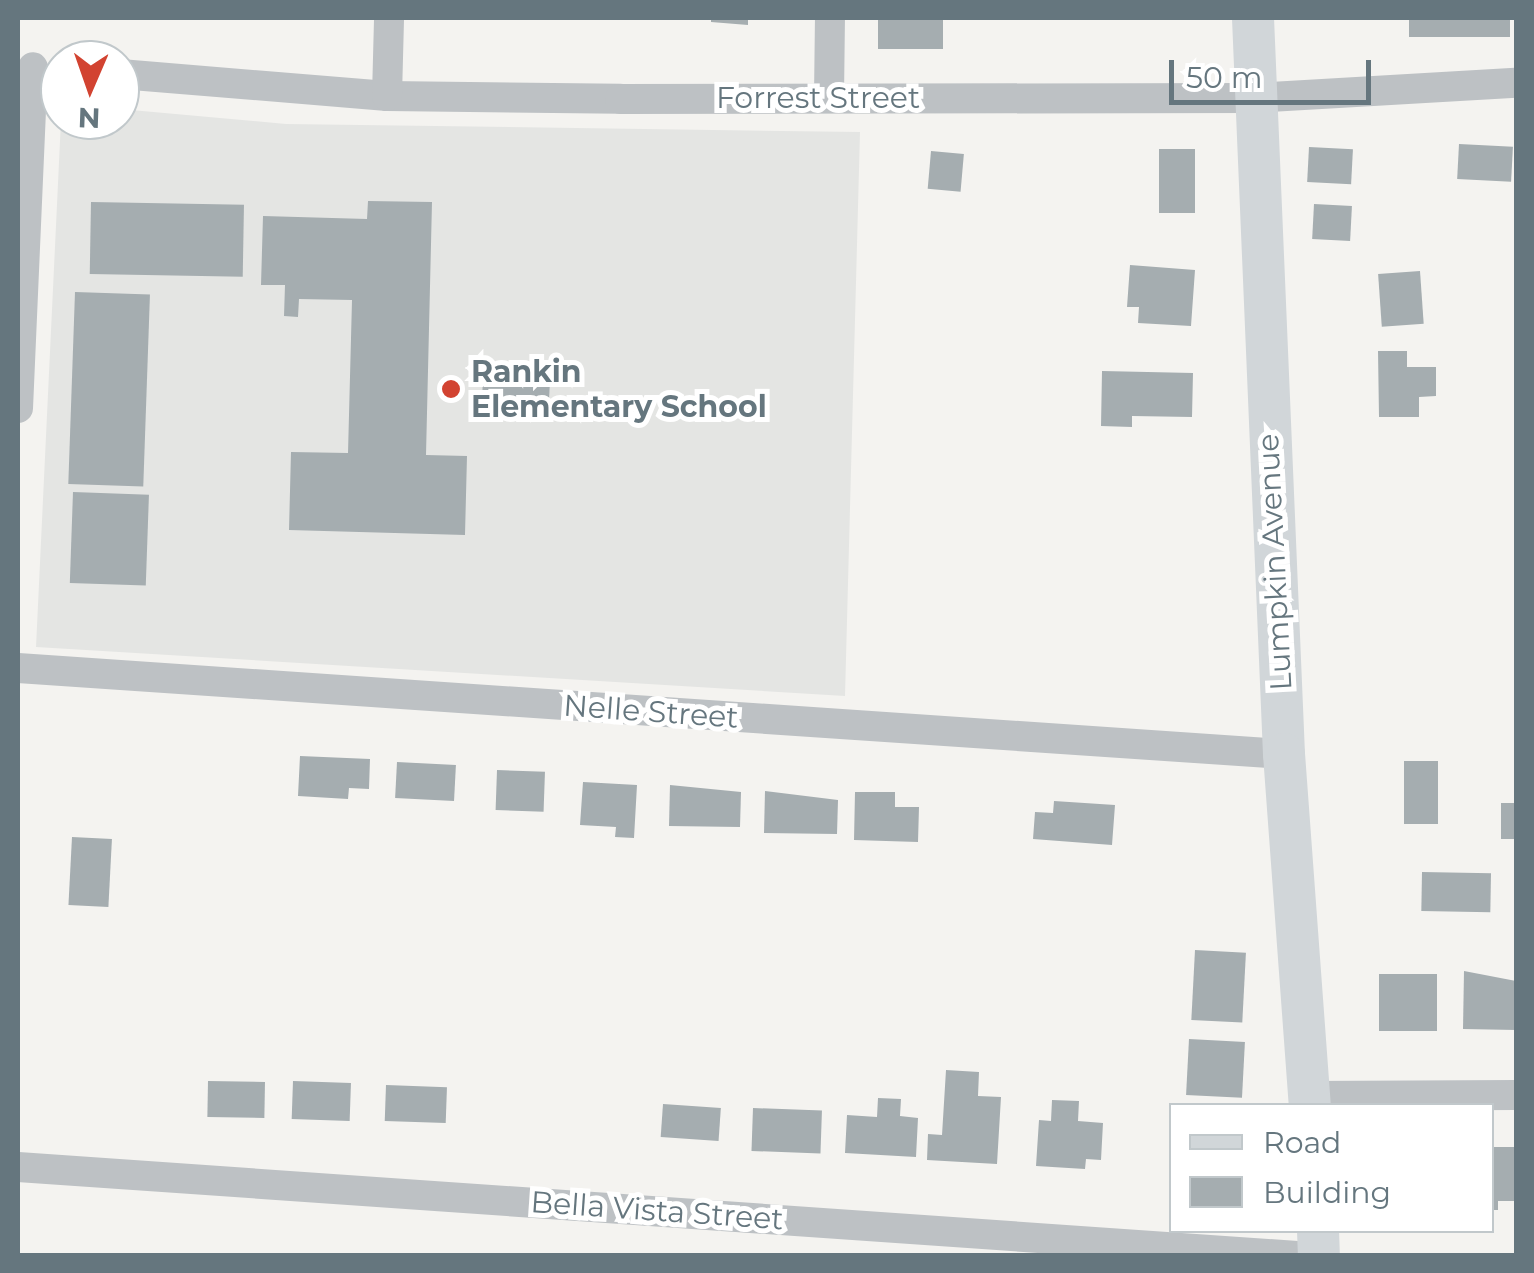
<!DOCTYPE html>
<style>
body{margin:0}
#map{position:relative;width:1534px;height:1273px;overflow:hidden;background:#f4f3f0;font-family:Montserrat,sans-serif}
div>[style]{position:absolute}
.built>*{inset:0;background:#e4e5e3}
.building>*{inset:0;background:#a5adb0;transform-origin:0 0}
.street>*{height:30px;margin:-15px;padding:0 15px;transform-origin:15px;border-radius:15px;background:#bdc1c4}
.secondary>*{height:42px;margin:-21px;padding:0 21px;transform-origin:21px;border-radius:21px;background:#d1d6d9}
.dots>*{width:28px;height:28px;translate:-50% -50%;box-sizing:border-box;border:5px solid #fff;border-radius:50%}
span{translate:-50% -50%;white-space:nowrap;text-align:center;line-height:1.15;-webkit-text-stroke:10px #fff;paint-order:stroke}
.street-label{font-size:30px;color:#65767e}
.poi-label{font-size:30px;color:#65767e;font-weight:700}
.left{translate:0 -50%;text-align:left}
.frame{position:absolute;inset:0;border:20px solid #65767e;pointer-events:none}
.legend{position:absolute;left:1169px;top:1103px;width:325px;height:130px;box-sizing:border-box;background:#fff;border:2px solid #c1c8cb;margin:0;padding:12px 18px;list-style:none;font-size:30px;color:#65767e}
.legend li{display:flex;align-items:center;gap:20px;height:50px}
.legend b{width:50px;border:2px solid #c1c8cb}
.north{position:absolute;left:40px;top:40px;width:100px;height:100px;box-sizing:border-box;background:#fff;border:2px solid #c1c8cb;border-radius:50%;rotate:182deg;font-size:28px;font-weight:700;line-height:40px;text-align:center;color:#65767e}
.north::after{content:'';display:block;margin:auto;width:35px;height:45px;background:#d24331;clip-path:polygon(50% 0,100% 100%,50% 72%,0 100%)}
.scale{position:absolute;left:1169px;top:60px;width:202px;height:45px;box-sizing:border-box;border:5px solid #65767e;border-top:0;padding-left:12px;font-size:30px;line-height:35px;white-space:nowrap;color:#65767e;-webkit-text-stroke:8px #fff;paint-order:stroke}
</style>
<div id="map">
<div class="built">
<div style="clip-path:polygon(120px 109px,286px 124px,860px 132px,845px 696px,36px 647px,61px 120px,120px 120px)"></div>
</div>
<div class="building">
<div style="clip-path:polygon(711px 18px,748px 18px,748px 25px,711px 22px)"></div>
<div style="left:878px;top:18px;width:65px;height:31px"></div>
<div style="left:1409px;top:18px;width:101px;height:19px"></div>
<div style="left:1459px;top:144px;width:54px;height:35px;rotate:3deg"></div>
<div style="left:1309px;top:147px;width:44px;height:35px;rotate:3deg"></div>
<div style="left:1159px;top:149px;width:36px;height:64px"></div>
<div style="left:931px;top:151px;width:33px;height:38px;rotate:5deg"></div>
<div style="clip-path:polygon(368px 201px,432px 202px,426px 455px,467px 456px,465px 535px,289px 530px,291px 452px,348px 453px,352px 300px,299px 299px,298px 317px,284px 316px,285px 285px,261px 285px,263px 216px,367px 219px)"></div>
<div style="left:91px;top:202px;width:153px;height:72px;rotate:1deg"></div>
<div style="left:1314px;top:204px;width:38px;height:35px;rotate:3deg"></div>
<div style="clip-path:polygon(1130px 265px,1195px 270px,1191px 326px,1138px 323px,1139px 307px,1127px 307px)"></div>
<div style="left:1420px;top:271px;width:53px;height:42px;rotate:86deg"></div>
<div style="left:75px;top:292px;width:75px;height:192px;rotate:2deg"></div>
<div style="clip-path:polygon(1378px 351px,1407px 351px,1407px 367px,1436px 367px,1436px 396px,1419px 397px,1419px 417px,1379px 417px)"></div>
<div style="clip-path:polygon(1102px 371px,1193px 373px,1192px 417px,1132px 416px,1132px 427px,1101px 426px)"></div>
<div style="left:483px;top:379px;width:67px;height:37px;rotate:3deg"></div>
<div style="left:73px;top:492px;width:76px;height:91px;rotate:2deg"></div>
<div style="clip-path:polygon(300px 756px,370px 759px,369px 789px,349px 788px,348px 799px,298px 796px)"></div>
<div style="left:1404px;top:761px;width:34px;height:63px"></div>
<div style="left:397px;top:762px;width:59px;height:36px;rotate:3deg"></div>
<div style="left:497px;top:770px;width:48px;height:40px;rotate:2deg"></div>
<div style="clip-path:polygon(583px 782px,637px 785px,634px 838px,615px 837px,616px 827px,580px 825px)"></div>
<div style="clip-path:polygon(670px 785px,741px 792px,740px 827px,669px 826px)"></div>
<div style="clip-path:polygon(765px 791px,838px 800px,837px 834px,764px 833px)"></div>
<div style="clip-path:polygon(855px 792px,895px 792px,895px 807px,919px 807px,918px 842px,854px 840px)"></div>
<div style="clip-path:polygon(1054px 801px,1115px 805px,1112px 845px,1033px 839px,1035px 812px,1053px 813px)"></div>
<div style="left:1516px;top:803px;width:36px;height:15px;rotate:90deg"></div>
<div style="left:72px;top:837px;width:40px;height:68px;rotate:3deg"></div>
<div style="left:1422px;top:872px;width:69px;height:39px;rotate:1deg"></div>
<div style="left:1195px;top:950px;width:51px;height:70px;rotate:3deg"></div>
<div style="clip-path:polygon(1464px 971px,1516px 981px,1516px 1030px,1463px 1029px)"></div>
<div style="left:1379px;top:974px;width:58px;height:57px"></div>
<div style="left:1189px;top:1039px;width:56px;height:56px;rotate:3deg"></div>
<div style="clip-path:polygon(946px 1070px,979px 1072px,978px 1096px,1001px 1097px,997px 1164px,927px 1160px,928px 1134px,942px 1135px)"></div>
<div style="left:208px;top:1081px;width:57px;height:36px;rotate:1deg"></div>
<div style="left:293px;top:1081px;width:58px;height:38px;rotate:2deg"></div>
<div style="left:386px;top:1085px;width:61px;height:36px;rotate:2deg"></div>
<div style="clip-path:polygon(878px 1098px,901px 1099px,900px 1116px,918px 1118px,916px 1157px,845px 1153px,847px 1115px,877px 1117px)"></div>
<div style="clip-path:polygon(1052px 1100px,1079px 1101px,1078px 1121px,1103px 1123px,1101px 1160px,1086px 1159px,1085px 1169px,1036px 1166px,1039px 1120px,1051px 1121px)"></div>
<div style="left:663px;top:1104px;width:58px;height:33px;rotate:4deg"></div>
<div style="left:753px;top:1108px;width:69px;height:43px;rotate:2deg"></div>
<div style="clip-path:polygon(1492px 1147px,1516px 1147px,1516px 1201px,1498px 1201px,1498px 1210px,1492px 1210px)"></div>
</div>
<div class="street">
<div style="left:120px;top:74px;width:268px;rotate:4.7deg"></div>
<div style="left:387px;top:96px;width:233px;rotate:0.7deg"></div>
<div style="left:620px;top:99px;width:632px;rotate:-0.09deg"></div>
<div style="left:1252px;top:98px;width:264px;rotate:-3.3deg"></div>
<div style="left:387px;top:96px;width:78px;rotate:-88.5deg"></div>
<div style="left:829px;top:97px;width:79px;rotate:-89.3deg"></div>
<div style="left:18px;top:408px;width:341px;rotate:-87.5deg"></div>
<div style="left:18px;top:668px;width:1269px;rotate:3.89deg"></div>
<div style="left:1310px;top:1096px;width:206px;rotate:-0.3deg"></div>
<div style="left:18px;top:1167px;width:1282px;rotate:3.98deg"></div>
</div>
<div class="secondary">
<div style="left:1253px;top:18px;width:737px;rotate:87.59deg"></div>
<div style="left:1284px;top:754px;width:353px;rotate:85.8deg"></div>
<div style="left:1318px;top:1230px;width:26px;rotate:88deg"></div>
</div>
<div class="dots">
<div style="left:451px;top:389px;background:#d24331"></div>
</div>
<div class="street-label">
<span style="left:818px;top:98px">Forrest Street</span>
<span style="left:1275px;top:562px;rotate:-93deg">Lumpkin Avenue</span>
<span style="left:651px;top:712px;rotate:4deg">Nelle Street</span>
<span style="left:657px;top:1211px;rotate:4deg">Bella Vista Street</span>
</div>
<div class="poi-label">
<span class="left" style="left:471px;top:389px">Rankin<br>Elementary School</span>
</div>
<div class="frame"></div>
<ul class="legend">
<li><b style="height:12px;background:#d1d6d9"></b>Road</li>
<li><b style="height:28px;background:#a5adb0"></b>Building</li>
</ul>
<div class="north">N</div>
<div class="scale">50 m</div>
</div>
